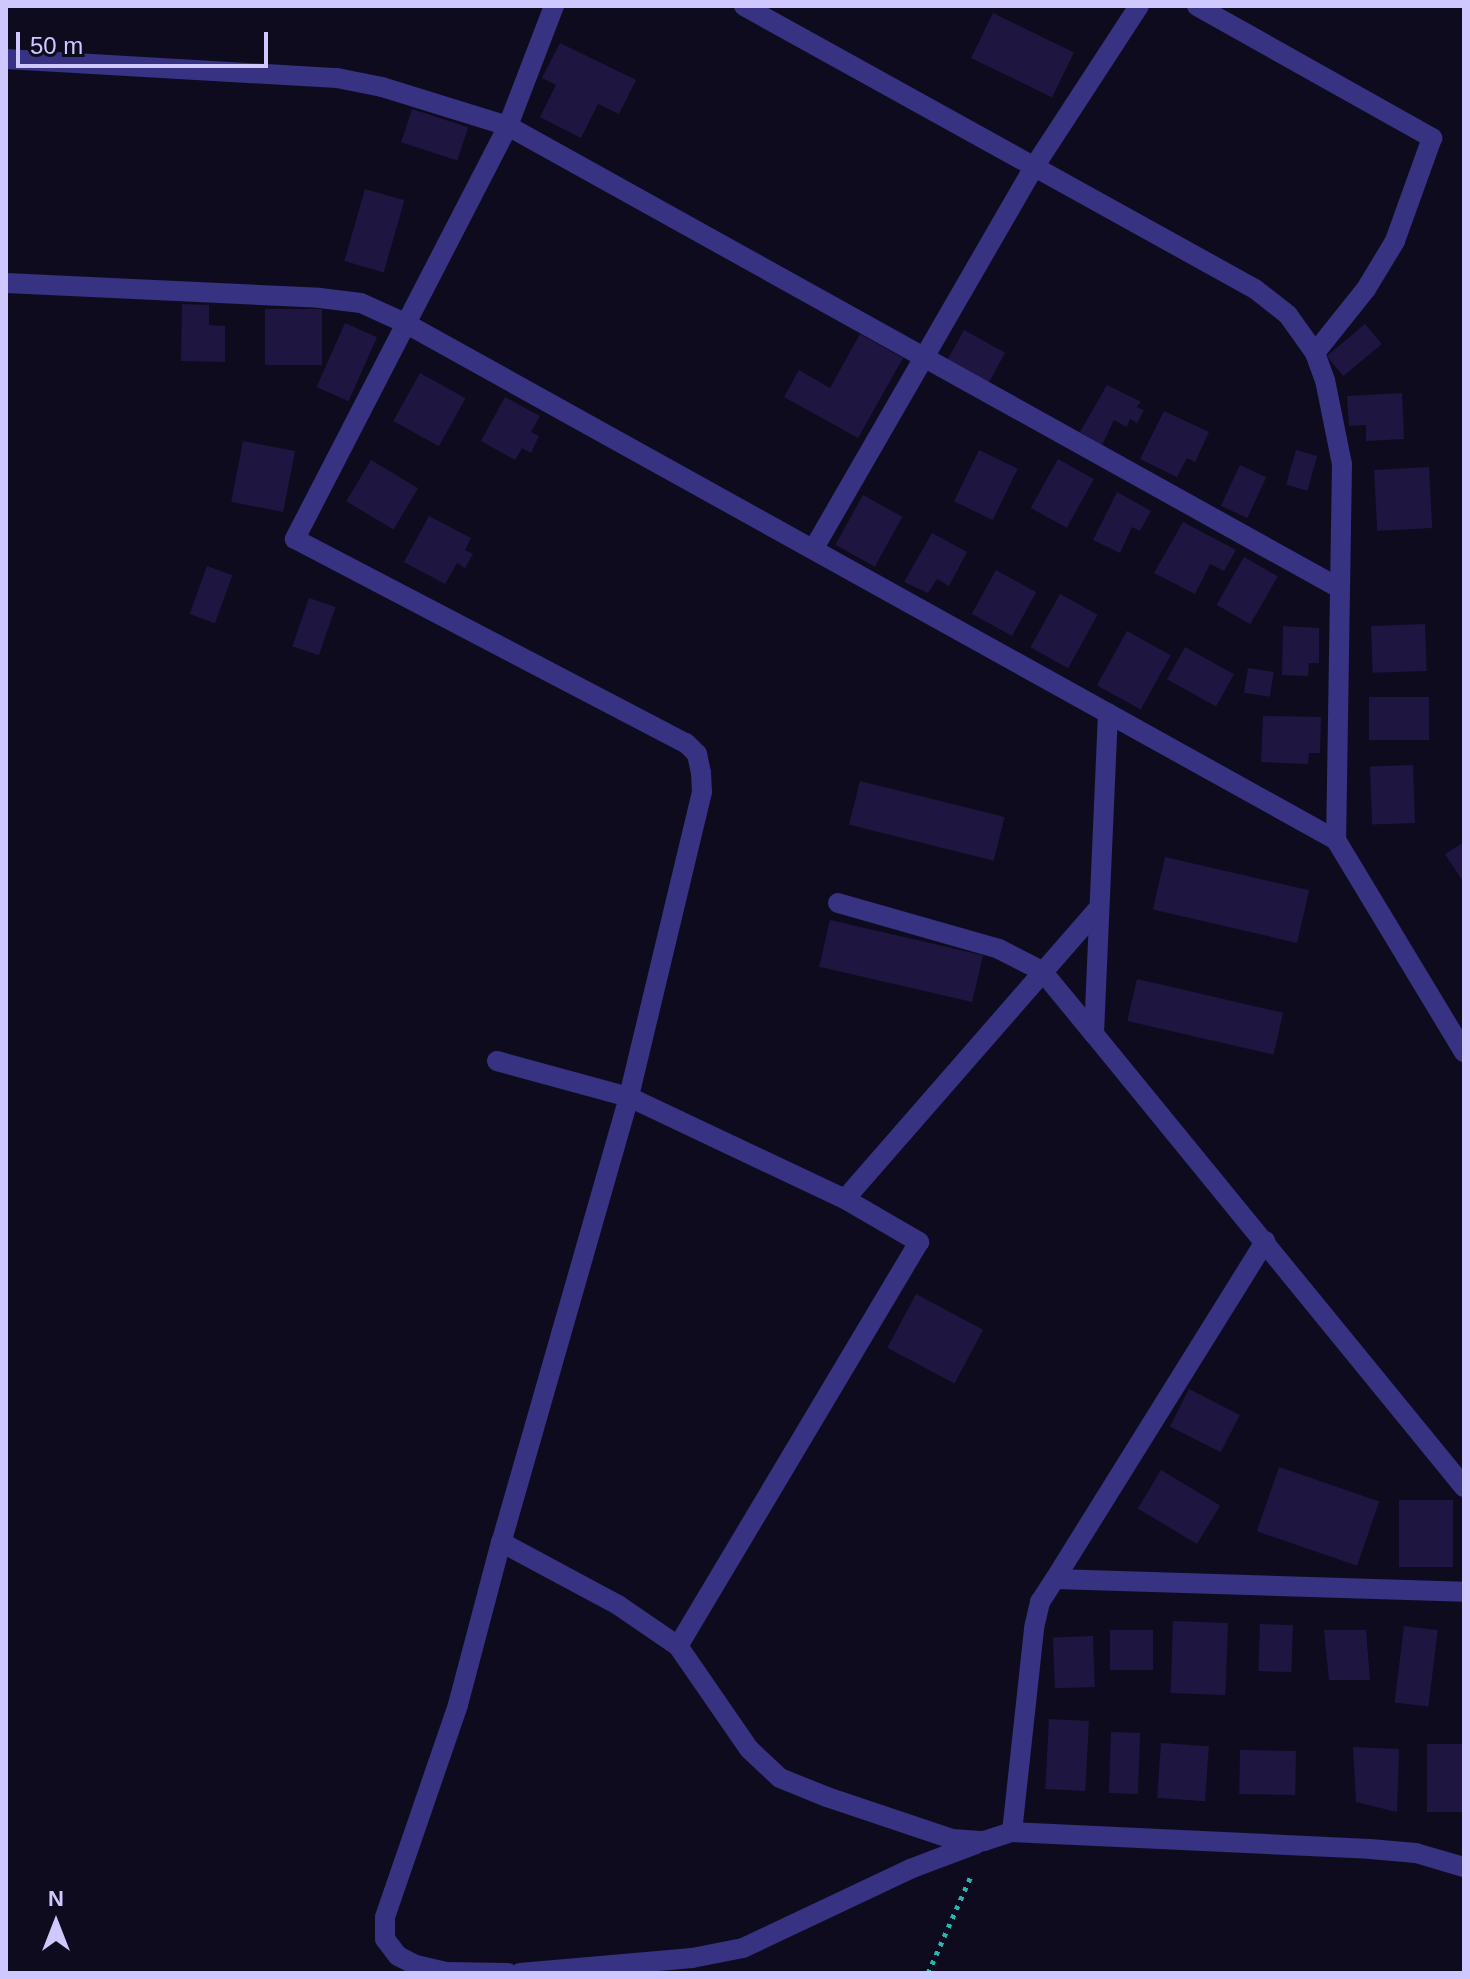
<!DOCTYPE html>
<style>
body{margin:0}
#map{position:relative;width:1470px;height:1979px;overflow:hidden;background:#0e0b1f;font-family:Arial,sans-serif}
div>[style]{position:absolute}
.building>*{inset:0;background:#1f1541;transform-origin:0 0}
.path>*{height:5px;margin-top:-2.5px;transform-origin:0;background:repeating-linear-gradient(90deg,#25b6b0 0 4px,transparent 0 10px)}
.minor>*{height:20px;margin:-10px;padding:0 10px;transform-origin:10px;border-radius:10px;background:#373281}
span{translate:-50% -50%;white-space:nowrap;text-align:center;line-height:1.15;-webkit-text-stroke:8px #0e0b1f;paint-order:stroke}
.frame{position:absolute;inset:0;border:8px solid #cfc8ff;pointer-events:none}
.north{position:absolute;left:16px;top:1883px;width:80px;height:80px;-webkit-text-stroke:6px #0e0b1f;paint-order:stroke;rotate:0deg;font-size:22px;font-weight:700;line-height:32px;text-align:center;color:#cfc8ff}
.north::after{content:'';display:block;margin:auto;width:28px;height:36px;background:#cfc8ff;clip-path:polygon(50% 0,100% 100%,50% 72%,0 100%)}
.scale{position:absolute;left:16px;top:32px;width:252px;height:36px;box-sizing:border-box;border:4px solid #cfc8ff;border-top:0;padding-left:10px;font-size:24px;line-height:28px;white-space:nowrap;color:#cfc8ff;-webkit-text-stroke:6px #0e0b1f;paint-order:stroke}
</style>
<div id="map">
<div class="building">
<div style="left:993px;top:13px;width:90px;height:50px;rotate:26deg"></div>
<div style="clip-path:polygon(560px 43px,636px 80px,619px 114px,598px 104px,581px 138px,540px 117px,556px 85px,542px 78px)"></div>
<div style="left:412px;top:109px;width:59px;height:35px;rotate:18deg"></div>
<div style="left:365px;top:189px;width:41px;height:75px;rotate:16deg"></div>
<div style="clip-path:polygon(182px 304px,209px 305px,209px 325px,225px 326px,225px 362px,181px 361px)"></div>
<div style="left:265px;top:309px;width:57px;height:56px"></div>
<div style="left:345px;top:323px;width:35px;height:70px;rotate:24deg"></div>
<div style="left:1365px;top:324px;width:26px;height:50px;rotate:50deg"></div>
<div style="left:964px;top:330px;width:47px;height:35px;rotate:29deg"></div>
<div style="clip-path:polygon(860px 334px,903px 358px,858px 438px,784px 397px,799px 370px,830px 388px)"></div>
<div style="left:420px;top:373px;width:52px;height:55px;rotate:29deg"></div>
<div style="clip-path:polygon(1107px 385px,1141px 402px,1136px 407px,1144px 410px,1137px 423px,1130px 419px,1127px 427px,1114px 420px,1102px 445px,1080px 432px)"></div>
<div style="clip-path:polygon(1402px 393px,1404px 439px,1366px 441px,1366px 425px,1349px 426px,1347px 396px)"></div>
<div style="clip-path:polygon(505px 397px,540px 416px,531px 432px,539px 436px,531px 453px,522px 448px,515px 460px,481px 441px)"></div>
<div style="clip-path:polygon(1164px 411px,1209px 432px,1195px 462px,1187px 458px,1177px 477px,1140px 459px)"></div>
<div style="left:243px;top:441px;width:53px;height:62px;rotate:11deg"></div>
<div style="left:979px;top:450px;width:43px;height:57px;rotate:26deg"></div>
<div style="left:1296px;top:450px;width:22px;height:36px;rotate:16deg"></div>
<div style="left:1058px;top:459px;width:41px;height:56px;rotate:29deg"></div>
<div style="left:371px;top:460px;width:55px;height:48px;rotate:31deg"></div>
<div style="left:1240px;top:465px;width:29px;height:45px;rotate:25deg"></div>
<div style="left:1429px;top:467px;width:61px;height:55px;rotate:87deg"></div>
<div style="clip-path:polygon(1117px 492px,1151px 511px,1140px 531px,1132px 527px,1120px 553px,1093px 540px)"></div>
<div style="left:863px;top:495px;width:45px;height:57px;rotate:29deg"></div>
<div style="clip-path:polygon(429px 516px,471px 538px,465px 550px,473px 554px,465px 568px,457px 563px,445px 584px,404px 562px)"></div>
<div style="clip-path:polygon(1183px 522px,1236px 550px,1224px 571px,1210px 564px,1195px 594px,1154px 573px)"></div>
<div style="clip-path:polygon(932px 533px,967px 552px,949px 586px,937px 579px,928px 593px,904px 582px)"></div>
<div style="left:1244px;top:557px;width:39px;height:55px;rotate:30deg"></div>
<div style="left:207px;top:566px;width:27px;height:51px;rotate:20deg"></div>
<div style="left:996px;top:570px;width:46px;height:50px;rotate:29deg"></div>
<div style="left:1060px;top:594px;width:43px;height:61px;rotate:29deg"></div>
<div style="left:309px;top:598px;width:28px;height:51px;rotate:19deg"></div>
<div style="left:1425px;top:624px;width:47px;height:54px;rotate:88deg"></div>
<div style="clip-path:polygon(1283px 626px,1319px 628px,1319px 663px,1309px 663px,1308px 676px,1282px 675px)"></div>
<div style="left:1127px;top:631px;width:50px;height:62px;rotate:29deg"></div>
<div style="left:1185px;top:647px;width:56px;height:37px;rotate:29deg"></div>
<div style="left:1248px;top:668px;width:26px;height:25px;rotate:9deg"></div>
<div style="left:1369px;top:697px;width:60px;height:43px"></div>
<div style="clip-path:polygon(1263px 716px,1321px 717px,1320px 753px,1309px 753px,1308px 764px,1261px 762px)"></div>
<div style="left:1413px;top:765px;width:58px;height:43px;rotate:88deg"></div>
<div style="left:860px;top:781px;width:149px;height:45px;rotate:14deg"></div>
<div style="clip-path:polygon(1464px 842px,1464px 883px,1445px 854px)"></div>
<div style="left:1165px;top:857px;width:148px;height:54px;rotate:13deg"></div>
<div style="left:830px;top:920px;width:157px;height:48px;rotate:13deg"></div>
<div style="left:1137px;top:979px;width:150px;height:43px;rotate:13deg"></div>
<div style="left:916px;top:1294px;width:76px;height:61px;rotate:28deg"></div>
<div style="left:1189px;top:1389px;width:57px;height:42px;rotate:27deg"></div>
<div style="left:1279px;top:1467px;width:106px;height:68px;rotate:19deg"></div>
<div style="left:1161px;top:1470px;width:69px;height:45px;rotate:31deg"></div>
<div style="left:1399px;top:1500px;width:54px;height:67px"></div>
<div style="left:1173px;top:1621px;width:55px;height:72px;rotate:2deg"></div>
<div style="left:1260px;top:1624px;width:33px;height:47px;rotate:2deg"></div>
<div style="left:1404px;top:1626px;width:34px;height:77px;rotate:7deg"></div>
<div style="left:1110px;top:1630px;width:43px;height:40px"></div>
<div style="clip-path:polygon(1324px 1630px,1366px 1630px,1370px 1680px,1329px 1680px)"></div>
<div style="left:1093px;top:1636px;width:51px;height:40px;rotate:88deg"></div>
<div style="left:1049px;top:1719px;width:40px;height:70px;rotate:3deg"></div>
<div style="left:1111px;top:1732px;width:29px;height:61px;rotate:2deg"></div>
<div style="left:1161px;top:1743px;width:48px;height:55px;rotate:4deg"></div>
<div style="left:1464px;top:1744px;width:68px;height:37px;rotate:90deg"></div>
<div style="clip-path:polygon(1353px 1747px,1399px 1749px,1397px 1812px,1356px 1802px)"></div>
<div style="left:1240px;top:1750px;width:56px;height:44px;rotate:1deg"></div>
</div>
<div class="path">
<div style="left:928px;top:1973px;width:106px;rotate:-66.1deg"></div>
</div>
<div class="minor">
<div style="left:554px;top:6px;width:129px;rotate:111deg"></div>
<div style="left:508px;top:126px;width:465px;rotate:117.3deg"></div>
<div style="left:295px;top:539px;width:441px;rotate:27.6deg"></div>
<div style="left:686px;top:743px;width:16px;rotate:45deg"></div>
<div style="left:697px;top:754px;width:19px;rotate:78deg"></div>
<div style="left:701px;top:773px;width:19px;rotate:87deg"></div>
<div style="left:702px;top:792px;width:314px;rotate:103.5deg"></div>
<div style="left:629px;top:1097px;width:463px;rotate:106deg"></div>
<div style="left:501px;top:1542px;width:133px;rotate:28.3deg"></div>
<div style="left:618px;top:1605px;width:73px;rotate:34.3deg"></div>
<div style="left:678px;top:1646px;width:125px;rotate:55.4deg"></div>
<div style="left:749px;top:1749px;width:42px;rotate:43.1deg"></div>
<div style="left:780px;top:1778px;width:51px;rotate:22deg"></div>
<div style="left:827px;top:1797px;width:132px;rotate:18.6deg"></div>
<div style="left:952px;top:1839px;width:32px;rotate:4deg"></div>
<div style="left:984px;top:1841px;width:29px;rotate:-18deg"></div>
<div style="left:1012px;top:1832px;width:358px;rotate:2.7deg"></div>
<div style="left:1370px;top:1849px;width:46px;rotate:5deg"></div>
<div style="left:1416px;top:1853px;width:50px;rotate:16.3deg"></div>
<div style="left:744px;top:6px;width:584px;rotate:28.98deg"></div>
<div style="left:1255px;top:289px;width:42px;rotate:38.2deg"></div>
<div style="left:1288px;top:315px;width:47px;rotate:54.6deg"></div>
<div style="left:1315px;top:353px;width:29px;rotate:70deg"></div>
<div style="left:1325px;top:380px;width:86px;rotate:78.6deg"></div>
<div style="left:1342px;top:464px;width:376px;rotate:90.9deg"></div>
<div style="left:1197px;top:6px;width:270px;rotate:29.3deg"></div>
<div style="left:1432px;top:138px;width:109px;rotate:109.8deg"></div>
<div style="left:1395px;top:241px;width:56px;rotate:121.1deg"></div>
<div style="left:1366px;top:289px;width:82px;rotate:128.6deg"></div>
<div style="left:6px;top:59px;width:332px;rotate:3.3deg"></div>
<div style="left:337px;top:78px;width:46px;rotate:11.3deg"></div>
<div style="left:382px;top:87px;width:132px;rotate:17.2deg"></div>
<div style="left:508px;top:126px;width:951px;rotate:29.07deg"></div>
<div style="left:6px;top:283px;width:314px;rotate:2.7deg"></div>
<div style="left:320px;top:298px;width:41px;rotate:7deg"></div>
<div style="left:361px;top:303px;width:48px;rotate:24.4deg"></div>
<div style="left:405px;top:323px;width:1065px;rotate:29.04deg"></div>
<div style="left:1336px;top:840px;width:248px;rotate:58.9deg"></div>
<div style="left:814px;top:548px;width:440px;rotate:-60deg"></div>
<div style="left:1034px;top:167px;width:192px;rotate:-56.9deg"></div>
<div style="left:1108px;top:713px;width:321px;rotate:92.5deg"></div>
<div style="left:1094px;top:1034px;width:585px;rotate:50.76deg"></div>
<div style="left:838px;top:903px;width:167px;rotate:15.9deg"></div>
<div style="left:999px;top:949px;width:48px;rotate:27.1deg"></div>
<div style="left:1042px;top:971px;width:82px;rotate:50.5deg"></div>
<div style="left:497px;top:1061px;width:137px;rotate:15.3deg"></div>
<div style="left:629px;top:1097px;width:239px;rotate:25.3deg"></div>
<div style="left:845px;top:1199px;width:86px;rotate:30.2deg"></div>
<div style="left:919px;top:1242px;width:470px;rotate:120.8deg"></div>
<div style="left:845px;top:1199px;width:385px;rotate:-48.9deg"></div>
<div style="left:501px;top:1542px;width:169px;rotate:104.8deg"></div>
<div style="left:458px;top:1705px;width:224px;rotate:109deg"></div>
<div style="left:385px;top:1917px;width:22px;rotate:90deg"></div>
<div style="left:385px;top:1939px;width:21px;rotate:53deg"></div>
<div style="left:398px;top:1956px;width:20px;rotate:27deg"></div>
<div style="left:416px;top:1965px;width:31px;rotate:13deg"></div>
<div style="left:446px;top:1972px;width:62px;rotate:0.9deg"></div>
<div style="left:1055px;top:1579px;width:398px;rotate:-58.1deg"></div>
<div style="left:1012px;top:1832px;width:205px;rotate:-83.8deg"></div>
<div style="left:1034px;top:1628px;width:27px;rotate:-77deg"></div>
<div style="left:1040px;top:1602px;width:27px;rotate:-57deg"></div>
<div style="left:1055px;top:1579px;width:409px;rotate:1.8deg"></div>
<div style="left:520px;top:1973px;width:173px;rotate:-5deg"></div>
<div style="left:692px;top:1958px;width:52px;rotate:-11.1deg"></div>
<div style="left:743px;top:1948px;width:185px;rotate:-25.3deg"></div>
<div style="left:910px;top:1869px;width:71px;rotate:-20.7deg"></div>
</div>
<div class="frame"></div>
<div class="north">N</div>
<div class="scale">50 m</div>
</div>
